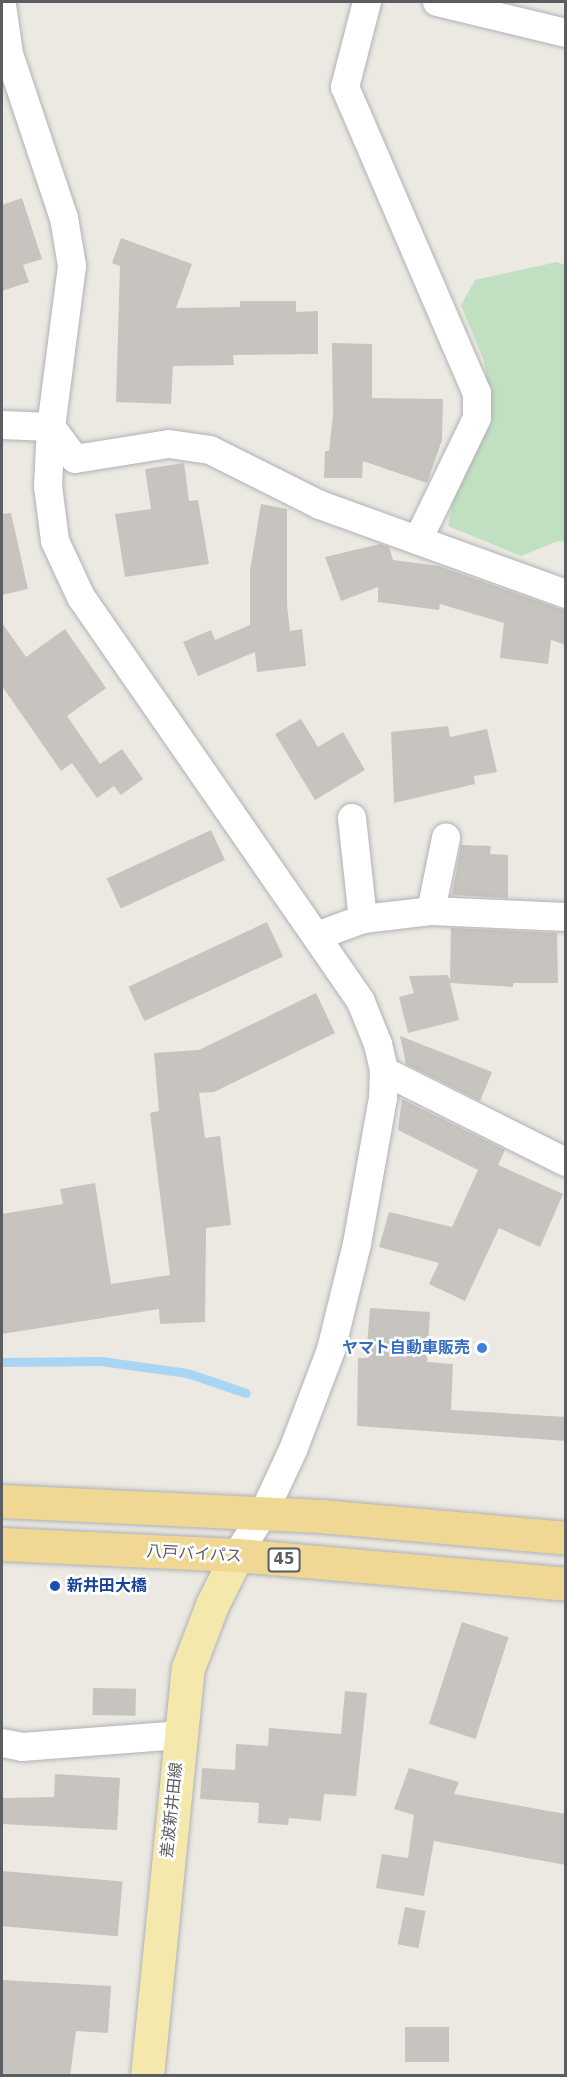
<!DOCTYPE html>
<meta charset="utf-8">
<style>
body{margin:0}
#map{position:relative;width:567px;height:2077px;overflow:hidden;background:#ebe9e2;font-family:"DejaVu Sans","Noto Sans JP",sans-serif}
div>[style]{position:absolute}
.green>*{inset:0;background:#c1e0c1}
.stream>*{height:9px;margin:-4.5px;padding:0 4.5px;transform-origin:4.5px;border-radius:4.5px;background:#a9d5f4}
.building>*{inset:0;background:#c7c4bf;transform-origin:0 0}
.roads{filter:drop-shadow(0 0 2px #afb2b6) drop-shadow(0 0 2px #afb2b6)}
.minor>*{height:28px;margin:-14px;padding:0 14px;transform-origin:14px;border-radius:14px;background:#fff}
.major>*{height:33px;margin:-16.5px;padding:0 16.5px;transform-origin:16.5px;border-radius:16.5px;background:#f5e8ad}
.highway>*{height:33px;margin:-16.5px;padding:0 16.5px;transform-origin:16.5px;border-radius:16.5px;background:#f0d794}
.dots>*{width:16px;height:16px;translate:-50% -50%;box-sizing:border-box;border:3px solid #fff;border-radius:50%}
span{translate:-50% -50%;white-space:nowrap;text-align:center;line-height:1.15;-webkit-text-stroke:5px #fff;paint-order:stroke}
.shield-label span{padding:2px 4px;background:#fff;border:2px solid;border-radius:4px;-webkit-text-stroke-width:0}
.shield-label{font-size:15px;color:#5a5d61;font-weight:700}
.shop-label{font-size:16px;color:#366cbe;font-weight:700}
.right{translate:-100% -50%;text-align:right}
.street-label{font-size:16px;color:#5a5d61}
.transit-label{font-size:16px;color:#164399;font-weight:700}
.left{translate:0 -50%;text-align:left}
.frame{position:absolute;inset:0;border:3px solid #5a5d61;pointer-events:none}
</style>
<div id="map">
<div class="green">
<div style="clip-path:polygon(557px 262px,565px 265px,565px 542px,558px 541px,521px 556px,448px 526px,452px 505px,490px 398px,484px 361px,461px 305px,475px 280px)"></div>
</div>
<div class="stream">
<div style="left:2px;top:1362px;width:99px;rotate:-0.6deg"></div>
<div style="left:101px;top:1361px;width:87px;rotate:7.9deg"></div>
<div style="left:187px;top:1373px;width:62px;rotate:18.7deg"></div>
</div>
<div class="building">
<div style="clip-path:polygon(22px 198px,42px 259px,23px 265px,29px 282px,2px 291px,2px 205px)"></div>
<div style="clip-path:polygon(121px 238px,192px 264px,176px 308px,240px 307px,240px 301px,296px 301px,296px 312px,318px 311px,318px 354px,233px 355px,234px 365px,173px 366px,171px 404px,116px 402px,120px 266px,112px 263px)"></div>
<div style="clip-path:polygon(332px 343px,372px 344px,372px 398px,443px 399px,442px 440px,427px 483px,363px 461px,362px 478px,324px 478px,325px 451px,329px 451px,333px 414px)"></div>
<div style="clip-path:polygon(184px 463px,189px 501px,198px 500px,209px 564px,125px 577px,115px 514px,151px 509px,145px 469px)"></div>
<div style="clip-path:polygon(261px 504px,287px 509px,287px 605px,290px 631px,302px 629px,306px 666px,257px 672px,255px 652px,198px 676px,183px 642px,211px 630px,215px 640px,250px 625px,250px 570px)"></div>
<div style="clip-path:polygon(11px 513px,28px 589px,2px 595px,2px 514px)"></div>
<div style="clip-path:polygon(380px 544px,389px 547px,393px 560px,439px 566px,566px 611px,566px 645px,551px 640px,548px 664px,500px 658px,504px 623px,440px 604px,439px 610px,378px 602px,378px 587px,341px 601px,325px 557px)"></div>
<div style="clip-path:polygon(2px 623px,26px 657px,65px 629px,106px 688px,67px 716px,100px 764px,122px 749px,143px 779px,121px 795px,114px 786px,97px 798px,72px 763px,61px 771px,2px 686px)"></div>
<div style="clip-path:polygon(301px 719px,318px 747px,343px 732px,365px 770px,315px 800px,275px 734px)"></div>
<div style="clip-path:polygon(448px 726px,450px 737px,487px 729px,497px 772px,474px 776px,475px 784px,394px 803px,391px 732px)"></div>
<div style="left:211px;top:830px;width:33px;height:115px;rotate:65deg"></div>
<div style="clip-path:polygon(461px 845px,491px 846px,490px 854px,508px 855px,508px 898px,452px 895px)"></div>
<div style="left:267px;top:922px;width:38px;height:153px;rotate:65deg"></div>
<div style="clip-path:polygon(451px 928px,557px 933px,558px 983px,513px 983px,513px 987px,450px 983px,459px 1020px,408px 1033px,399px 997px,414px 993px,409px 976px,448px 975px,450px 981px)"></div>
<div style="clip-path:polygon(316px 993px,335px 1033px,214px 1092px,199px 1093px,205px 1138px,220px 1136px,231px 1225px,206px 1228px,205px 1322px,160px 1324px,159px 1309px,2px 1334px,2px 1214px,63px 1204px,60px 1189px,95px 1183px,111px 1284px,170px 1275px,150px 1113px,159px 1111px,154px 1053px,199px 1050px)"></div>
<div style="clip-path:polygon(400px 1036px,492px 1072px,480px 1101px,406px 1064px)"></div>
<div style="clip-path:polygon(402px 1099px,505px 1150px,498px 1165px,563px 1194px,540px 1247px,499px 1228px,465px 1301px,429px 1284px,439px 1263px,379px 1247px,389px 1212px,452px 1227px,478px 1170px,398px 1130px)"></div>
<div style="clip-path:polygon(370px 1308px,430px 1312px,427px 1362px,453px 1364px,451px 1410px,566px 1417px,566px 1441px,357px 1426px,358px 1358px,366px 1358px)"></div>
<div style="left:462px;top:1622px;width:49px;height:107px;rotate:18deg"></div>
<div style="left:93px;top:1688px;width:43px;height:27px;rotate:1deg"></div>
<div style="clip-path:polygon(345px 1691px,367px 1693px,356px 1796px,324px 1794px,321px 1821px,289px 1818px,288px 1825px,258px 1823px,259px 1803px,200px 1799px,202px 1768px,235px 1770px,236px 1744px,268px 1746px,269px 1728px,341px 1734px)"></div>
<div style="clip-path:polygon(409px 1768px,459px 1782px,454px 1794px,566px 1814px,566px 1865px,434px 1841px,424px 1896px,376px 1888px,382px 1854px,408px 1858px,414px 1815px,394px 1809px)"></div>
<div style="clip-path:polygon(55px 1774px,120px 1778px,117px 1830px,2px 1824px,2px 1798px,54px 1797px)"></div>
<div style="left:2px;top:1871px;width:121px;height:55px;rotate:5deg"></div>
<div style="left:405px;top:1907px;width:21px;height:38px;rotate:11deg"></div>
<div style="clip-path:polygon(2px 1980px,111px 1986px,108px 2033px,76px 2031px,70px 2076px,2px 2076px)"></div>
<div style="left:449px;top:2027px;width:35px;height:44px;rotate:90deg"></div>
</div>
<div class="roads">
<div class="minor">
<div style="left:367px;top:2px;width:88px;rotate:104.5deg"></div>
<div style="left:345px;top:87px;width:333px;rotate:66.7deg"></div>
<div style="left:477px;top:393px;width:25px;rotate:90deg"></div>
<div style="left:477px;top:418px;width:136px;rotate:115.8deg"></div>
<div style="left:437px;top:2px;width:133px;rotate:13.5deg"></div>
<div style="left:2px;top:5px;width:49px;rotate:81.9deg"></div>
<div style="left:9px;top:54px;width:173px;rotate:71.5deg"></div>
<div style="left:64px;top:218px;width:49px;rotate:80.5deg"></div>
<div style="left:72px;top:266px;width:162px;rotate:97.4deg"></div>
<div style="left:51px;top:427px;width:59px;rotate:92.9deg"></div>
<div style="left:48px;top:486px;width:55px;rotate:82.7deg"></div>
<div style="left:55px;top:541px;width:62px;rotate:65.1deg"></div>
<div style="left:81px;top:597px;width:492px;rotate:55.3deg"></div>
<div style="left:361px;top:1002px;width:45px;rotate:68deg"></div>
<div style="left:378px;top:1044px;width:28px;rotate:77deg"></div>
<div style="left:384px;top:1071px;width:27px;rotate:92deg"></div>
<div style="left:383px;top:1098px;width:148px;rotate:100.1deg"></div>
<div style="left:357px;top:1244px;width:109px;rotate:103.8deg"></div>
<div style="left:331px;top:1350px;width:107px;rotate:110.8deg"></div>
<div style="left:293px;top:1450px;width:68px;rotate:115.1deg"></div>
<div style="left:264px;top:1512px;width:51px;rotate:122.1deg"></div>
<div style="left:2px;top:425px;width:49px;rotate:2.3deg"></div>
<div style="left:51px;top:427px;width:40px;rotate:53deg"></div>
<div style="left:75px;top:459px;width:95px;rotate:-9.1deg"></div>
<div style="left:169px;top:444px;width:41px;rotate:8.3deg"></div>
<div style="left:210px;top:450px;width:123px;rotate:26.6deg"></div>
<div style="left:320px;top:505px;width:262px;rotate:19.9deg"></div>
<div style="left:352px;top:818px;width:102px;rotate:83.8deg"></div>
<div style="left:431px;top:911px;width:75px;rotate:-78.4deg"></div>
<div style="left:317px;top:936px;width:49px;rotate:-20.3deg"></div>
<div style="left:363px;top:919px;width:68px;rotate:-6.7deg"></div>
<div style="left:431px;top:911px;width:135px;rotate:2.5deg"></div>
<div style="left:384px;top:1071px;width:203px;rotate:26.6deg"></div>
<div style="left:2px;top:1743px;width:20px;rotate:11deg"></div>
<div style="left:22px;top:1747px;width:158px;rotate:-4.3deg"></div>
</div>
<div class="major">
<div style="left:147px;top:2076px;width:410px;rotate:-84.3deg"></div>
<div style="left:188px;top:1668px;width:67px;rotate:-69.1deg"></div>
<div style="left:212px;top:1605px;width:56px;rotate:-63.4deg"></div>
</div>
<div class="highway">
<div style="left:2px;top:1501px;width:319px;rotate:2.7deg"></div>
<div style="left:321px;top:1516px;width:246px;rotate:5.1deg"></div>
<div style="left:2px;top:1544px;width:235px;rotate:2.7deg"></div>
<div style="left:237px;top:1555px;width:330px;rotate:5deg"></div>
</div>
</div>
<div class="dots">
<div style="left:482px;top:1348px;background:#3f7fe0"></div>
<div style="left:55px;top:1586px;background:#1a4fb4"></div>
</div>
<div class="shield-label">
<span style="left:284px;top:1560px">45</span>
</div>
<div class="shop-label">
<span class="right" style="left:470px;top:1348px">ヤマト自動車販売</span>
</div>
<div class="street-label">
<span style="left:194px;top:1554px;rotate:3deg">八戸バイパス</span>
<span style="left:172px;top:1810px;rotate:-84deg">差波新井田線</span>
</div>
<div class="transit-label">
<span class="left" style="left:67px;top:1586px">新井田大橋</span>
</div>
<div class="frame"></div>
</div>
